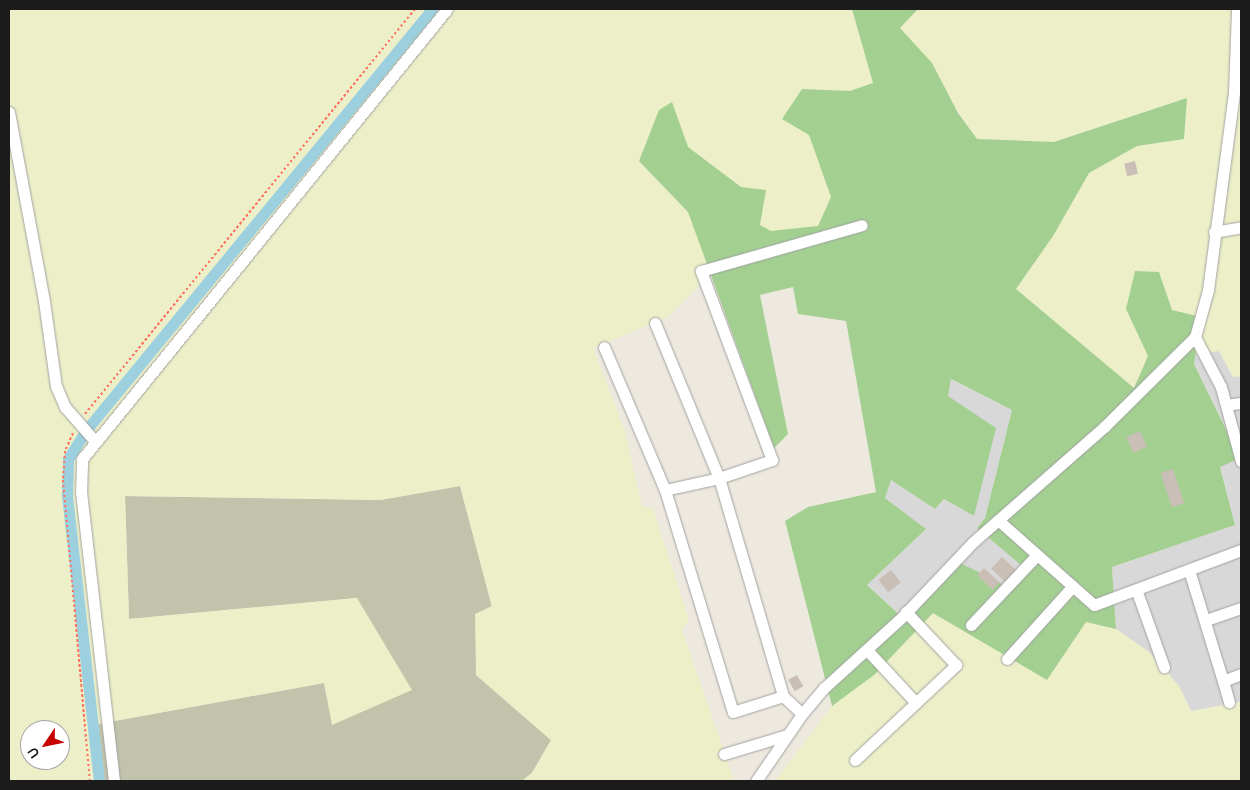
<!DOCTYPE html>
<style>
body{margin:0}
#map{position:relative;width:1250px;height:790px;overflow:hidden;background:#eee9df;font-family:Quicksand,sans-serif}
div>[style]{position:absolute}
.residential>*{inset:0;background:#d9d8d8}
.construction>*{inset:0;background:#c2c3ab}
.farmland>*{inset:0;background:#ecefc8}
.forest>*{inset:0;background:#a3d091}
.canal>*{height:11px;margin:-5.5px;padding:0 5.5px;transform-origin:5.5px;border-radius:5.5px;background:#9cd0df}
.building>*{inset:0;background:#cabfb6;transform-origin:0 0}
.path>*{height:2px;margin-top:-1px;transform-origin:0;background:repeating-linear-gradient(90deg,#ff705f 0 2.5px,transparent 0 5px)}
.roads{filter:drop-shadow(0 0 1px #a2a2a2) drop-shadow(0 0 1px #a2a2a2)}
.street>*{height:11px;margin:-5.5px;padding:0 5.5px;transform-origin:5.5px;border-radius:5.5px;background:#fff}
span{translate:-50% -50%;white-space:nowrap;text-align:center;line-height:1.15;-webkit-text-stroke:5px #fff;paint-order:stroke}
.frame{position:absolute;inset:0;border:10px solid #1b1b1b;pointer-events:none}
.north{position:absolute;left:20px;top:720px;width:50px;height:50px;box-sizing:border-box;background:#fff;border:1px solid #a4a4a4;border-radius:50%;rotate:236deg;font-size:14px;font-weight:700;line-height:20px;text-align:center;color:#1b1b1b}
.north::after{content:'';display:block;margin:auto;width:18px;height:22px;background:#c60100;clip-path:polygon(50% 0,100% 100%,50% 72%,0 100%)}
</style>
<div id="map">
<div class="residential">
<div style="clip-path:polygon(1219px 351px,1233px 377px,1241px 376px,1241px 702px,1191px 711px,1179px 686px,1149px 652px,1116px 629px,1112px 567px,1235px 525px,1220px 466px,1240px 457px,1194px 364px,1195px 354px)"></div>
<div style="clip-path:polygon(950px 379px,1012px 410px,985px 518px,977px 528px,1029px 571px,1013px 589px,903px 617px,867px 585px,926px 529px,885px 498px,891px 480px,935px 509px,944px 499px,974px 516px,948px 396px)"></div>
</div>
<div class="construction">
<div style="clip-path:polygon(460px 486px,492px 607px,476px 675px,551px 740px,532px 773px,522px 781px,98px 781px,98px 724px,324px 683px,333px 725px,357px 598px,129px 619px,125px 496px,380px 500px)"></div>
</div>
<div class="farmland">
<div style="clip-path:polygon(evenodd,9px 9px,852px 9px,873px 83px,850px 91px,802px 89px,809px 135px,831px 197px,818px 226px,712px 273px,669px 316px,593px 348px,625px 431px,642px 507px,653px 508px,689px 620px,682px 629px,734px 781px,522px 781px,532px 773px,551px 740px,476px 675px,475px 614px,492px 606px,460px 486px,380px 500px,125px 496px,129px 619px,357px 598px,412px 690px,332px 725px,324px 683px,98px 724px,98px 781px,9px 781px,9px 9px,30px 730px,60px 730px,60px 760px,30px 760px,30px 730px)"></div>
<div style="clip-path:polygon(918px 9px,1241px 9px,1241px 376px,1233px 377px,1219px 351px,1195px 354px,1200px 317px,1126px 309px,1148px 356px,1134px 388px,1016px 289px,1053px 236px,1089px 173px,1137px 146px,1184px 139px,1187px 99px,1054px 142px,977px 139px,900px 28px)"></div>
<div style="clip-path:polygon(933px 613px,1047px 680px,1086px 622px,1116px 629px,1149px 652px,1179px 686px,1191px 711px,1241px 702px,1241px 781px,775px 781px,832px 706px,874px 675px)"></div>
</div>
<div class="forest">
<div style="clip-path:polygon(evenodd,852px 9px,918px 9px,900px 28px,932px 63px,958px 113px,977px 139px,1054px 142px,1187px 98px,1184px 139px,1137px 146px,1089px 173px,1053px 236px,1016px 289px,1134px 388px,1148px 356px,1126px 309px,1135px 271px,1159px 272px,1172px 310px,1201px 317px,1194px 364px,1240px 458px,1220px 467px,1235px 525px,1112px 567px,1116px 629px,1086px 622px,1047px 680px,933px 613px,874px 675px,832px 706px,785px 521px,808px 507px,876px 492px,846px 321px,798px 314px,793px 287px,760px 295px,788px 434px,774px 448px,688px 212px,639px 161px,659px 110px,672px 102px,688px 147px,741px 187px,766px 190px,760px 225px,771px 231px,818px 226px,831px 197px,809px 135px,782px 119px,802px 89px,850px 91px,873px 83px,852px 9px,951px 379px,1012px 410px,985px 518px,977px 528px,1028px 571px,1013px 589px,956px 561px,902px 617px,867px 585px,926px 529px,885px 498px,891px 480px,935px 509px,944px 499px,974px 516px,996px 428px,948px 396px,951px 379px)"></div>
</div>
<div class="canal">
<div style="left:99px;top:781px;width:289px;rotate:-96.4deg"></div>
<div style="left:67px;top:494px;width:35px;rotate:-88deg"></div>
<div style="left:68px;top:459px;width:36px;rotate:-58deg"></div>
<div style="left:87px;top:429px;width:544px;rotate:-50.6deg"></div>
</div>
<div class="building">
<div style="left:1135px;top:161px;width:13px;height:11px;rotate:77deg"></div>
<div style="left:1140px;top:431px;width:17px;height:15px;rotate:65deg"></div>
<div style="left:1173px;top:469px;width:36px;height:13px;rotate:72deg"></div>
<div style="left:1002px;top:557px;width:25px;height:16px;rotate:43deg"></div>
<div style="left:984px;top:568px;width:21px;height:10px;rotate:43deg"></div>
<div style="left:891px;top:570px;width:16px;height:16px;rotate:52deg"></div>
<div style="left:797px;top:675px;width:13px;height:10px;rotate:61deg"></div>
</div>
<div class="path">
<div style="left:85px;top:414px;width:522px;rotate:-50.83deg"></div>
<div style="left:73px;top:433px;width:20px;rotate:114deg"></div>
<div style="left:65px;top:451px;width:29px;rotate:94deg"></div>
<div style="left:63px;top:480px;width:302px;rotate:84.9deg"></div>
</div>
<div class="roads">
<div class="street">
<div style="left:9px;top:112px;width:192px;rotate:79.5deg"></div>
<div style="left:44px;top:301px;width:86px;rotate:82deg"></div>
<div style="left:56px;top:386px;width:23px;rotate:67deg"></div>
<div style="left:65px;top:407px;width:44px;rotate:48.7deg"></div>
<div style="left:1214px;top:232px;width:27px;rotate:-10deg"></div>
<div style="left:655px;top:323px;width:168px;rotate:67.6deg"></div>
<div style="left:719px;top:478px;width:227px;rotate:73.6deg"></div>
<div style="left:783px;top:696px;width:26px;rotate:43deg"></div>
<div style="left:1195px;top:337px;width:56px;rotate:62.5deg"></div>
<div style="left:1221px;top:387px;width:77px;rotate:74.9deg"></div>
<div style="left:604px;top:347px;width:155px;rotate:66.9deg"></div>
<div style="left:665px;top:490px;width:232px;rotate:73deg"></div>
<div style="left:733px;top:712px;width:52px;rotate:-17.7deg"></div>
<div style="left:1226px;top:405px;width:15px;rotate:-8deg"></div>
<div style="left:665px;top:490px;width:55px;rotate:-12.5deg"></div>
<div style="left:719px;top:478px;width:56px;rotate:-18.8deg"></div>
<div style="left:772px;top:460px;width:202px;rotate:-110.6deg"></div>
<div style="left:701px;top:271px;width:167px;rotate:-15.9deg"></div>
<div style="left:998px;top:520px;width:128px;rotate:41.5deg"></div>
<div style="left:1094px;top:605px;width:157px;rotate:-20.5deg"></div>
<div style="left:1189px;top:570px;width:116px;rotate:73deg"></div>
<div style="left:1223px;top:681px;width:19px;rotate:-21deg"></div>
<div style="left:1137px;top:592px;width:80px;rotate:70.2deg"></div>
<div style="left:1206px;top:620px;width:37px;rotate:-19deg"></div>
<div style="left:971px;top:625px;width:96px;rotate:-46.7deg"></div>
<div style="left:867px;top:650px;width:72px;rotate:47.2deg"></div>
<div style="left:1007px;top:659px;width:98px;rotate:-47.9deg"></div>
<div style="left:1223px;top:681px;width:22px;rotate:74deg"></div>
<div style="left:724px;top:754px;width:66px;rotate:-16.8deg"></div>
<div style="left:855px;top:760px;width:139px;rotate:-43.2deg"></div>
<div style="left:956px;top:665px;width:73px;rotate:-133.3deg"></div>
<div style="left:114px;top:781px;width:290px;rotate:-96.5deg"></div>
<div style="left:81px;top:493px;width:34px;rotate:-88deg"></div>
<div style="left:82px;top:459px;width:579px;rotate:-50.95deg"></div>
<div style="left:756px;top:781px;width:81px;rotate:-55.5deg"></div>
<div style="left:802px;top:714px;width:34px;rotate:-50deg"></div>
<div style="left:824px;top:688px;width:105px;rotate:-42.3deg"></div>
<div style="left:902px;top:617px;width:103px;rotate:-46.6deg"></div>
<div style="left:973px;top:542px;width:174px;rotate:-41.3deg"></div>
<div style="left:1104px;top:427px;width:128px;rotate:-44.7deg"></div>
<div style="left:1195px;top:337px;width:49px;rotate:-74.5deg"></div>
<div style="left:1208px;top:290px;width:200px;rotate:-82.5deg"></div>
<div style="left:1234px;top:92px;width:83px;rotate:-87.9deg"></div>
</div>
</div>
<div class="frame"></div>
<div class="north">U</div>
</div>
